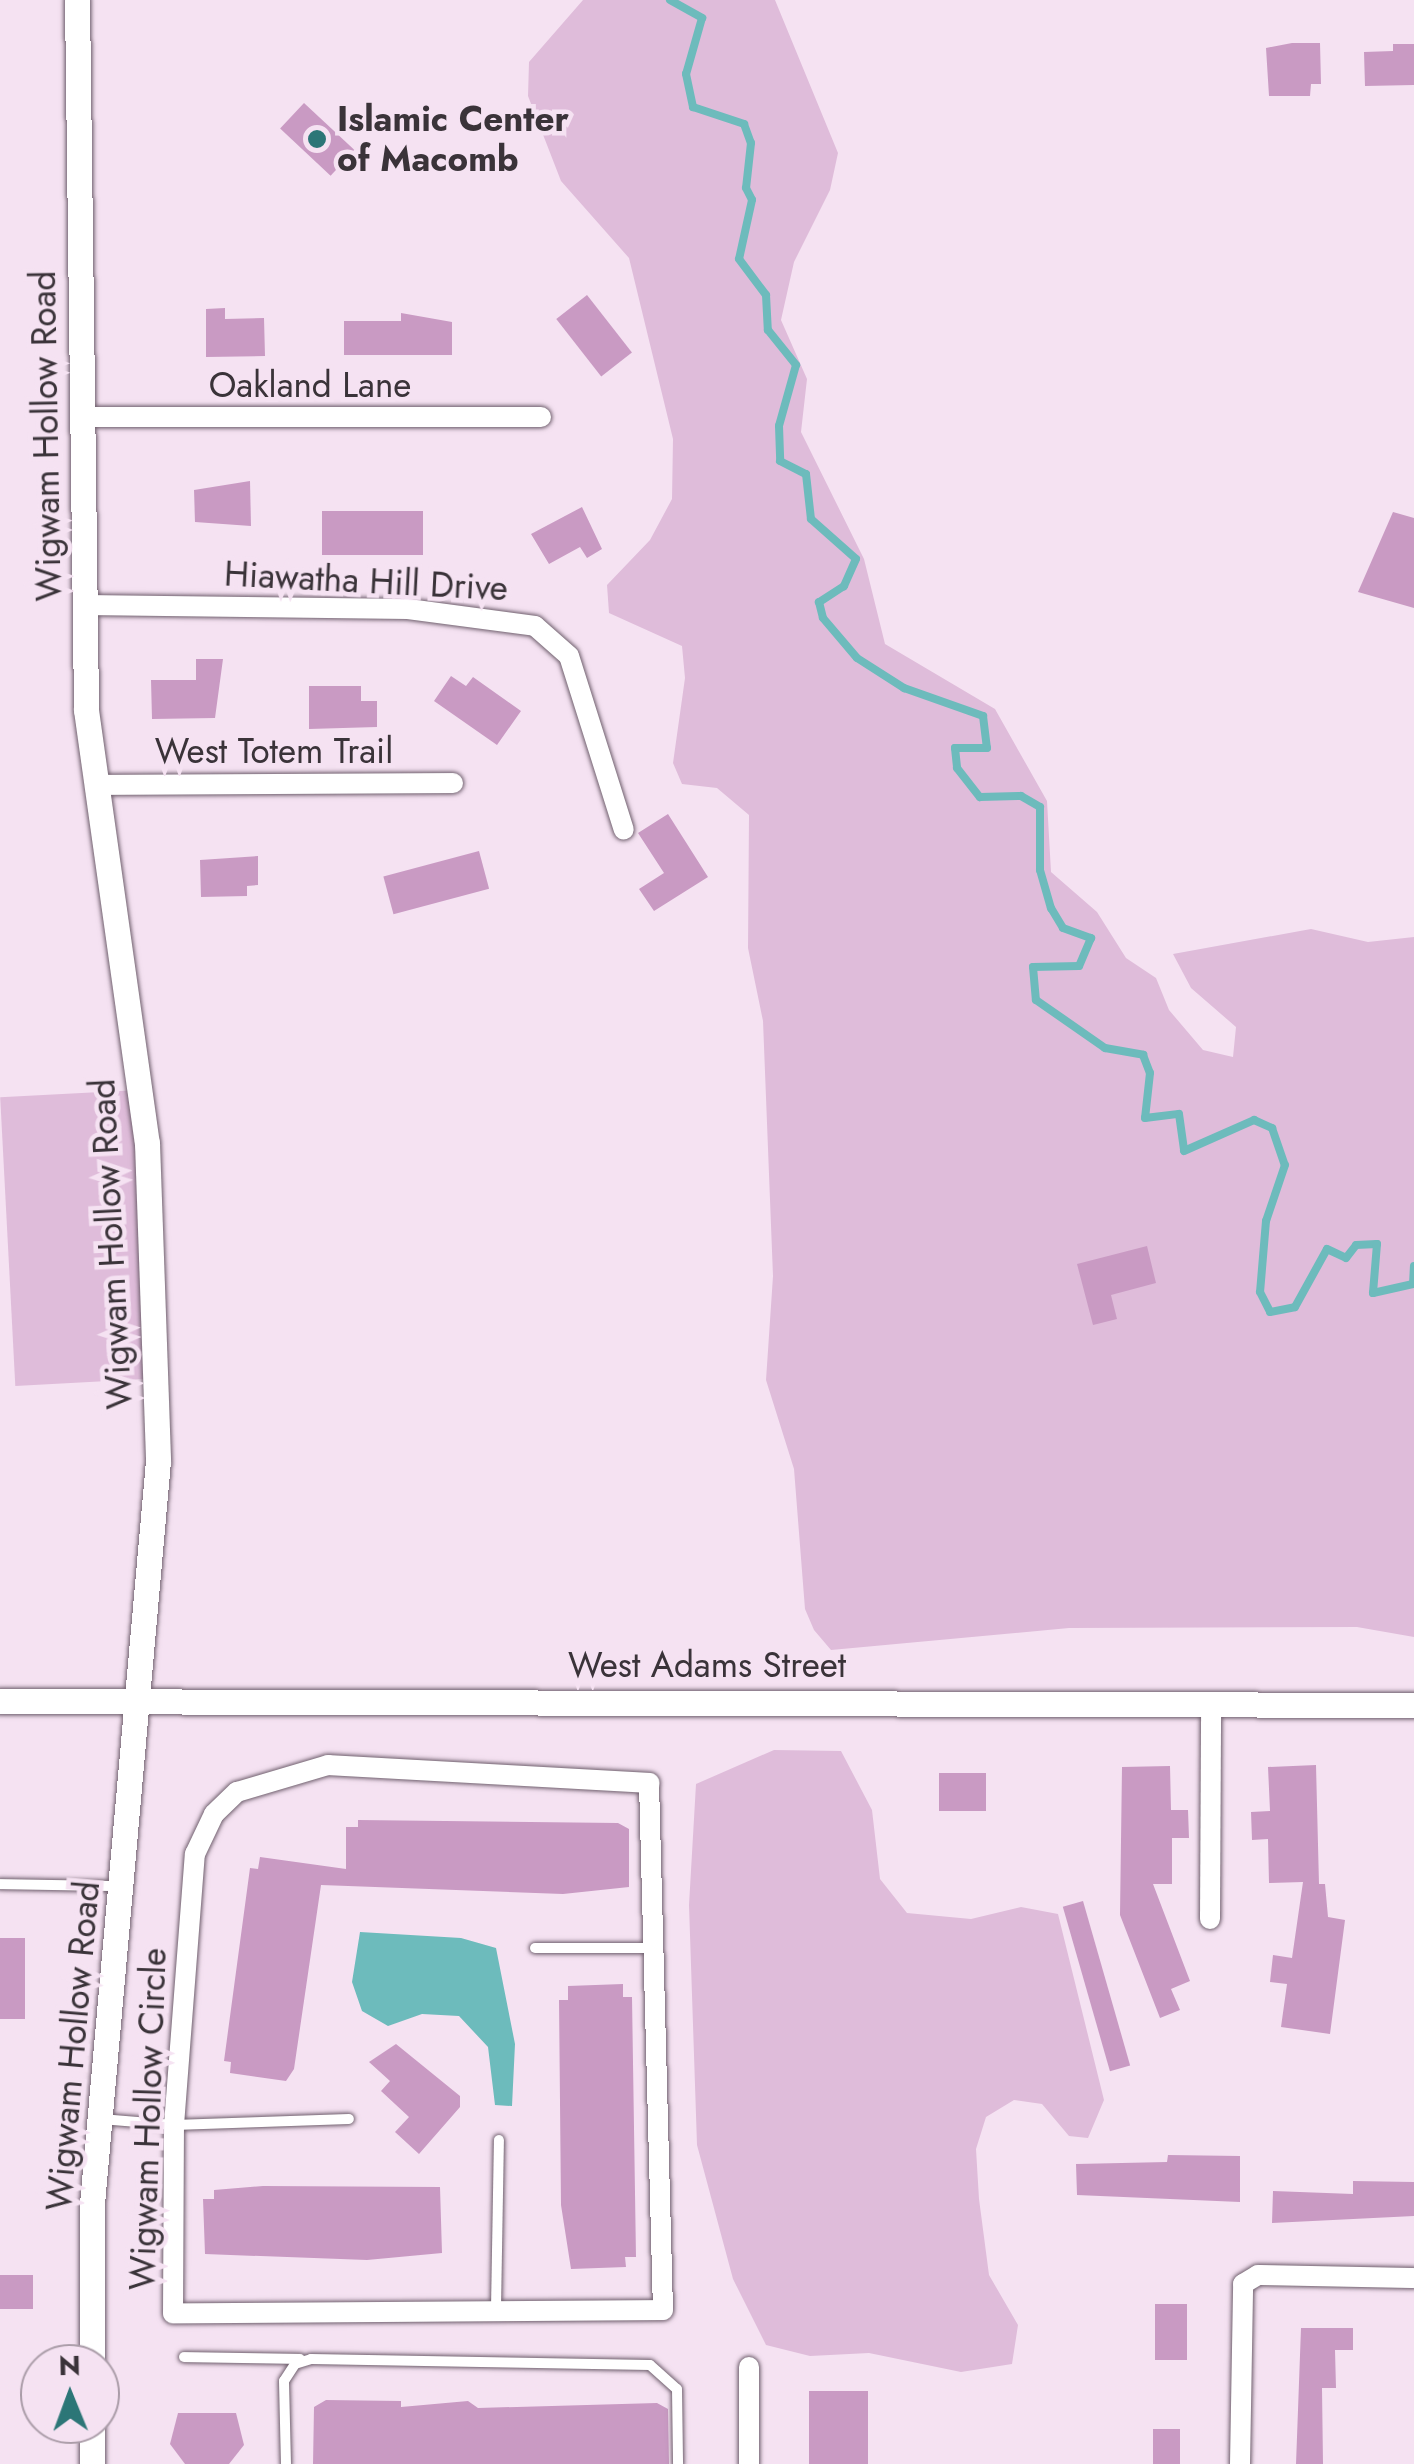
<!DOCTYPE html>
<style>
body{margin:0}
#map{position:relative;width:1414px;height:2464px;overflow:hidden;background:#f5e2f2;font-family:Jost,sans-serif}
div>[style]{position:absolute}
.green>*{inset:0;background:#dfbcda;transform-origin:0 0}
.water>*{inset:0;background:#6dbbbc}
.stream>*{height:8px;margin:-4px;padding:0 4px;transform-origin:4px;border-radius:4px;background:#6dbbbc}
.building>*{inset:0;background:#c99ac3;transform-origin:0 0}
.roads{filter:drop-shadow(0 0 2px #70606e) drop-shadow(0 0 2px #70606e)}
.service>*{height:10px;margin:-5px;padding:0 5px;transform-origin:5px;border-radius:5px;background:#fff}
.minor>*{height:20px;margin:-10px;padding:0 10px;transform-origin:10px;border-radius:10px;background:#fff}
.tertiary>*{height:25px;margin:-12.5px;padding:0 12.5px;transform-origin:12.5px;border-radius:12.5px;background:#fff}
.dots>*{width:28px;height:28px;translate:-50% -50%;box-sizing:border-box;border:5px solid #f5e2f2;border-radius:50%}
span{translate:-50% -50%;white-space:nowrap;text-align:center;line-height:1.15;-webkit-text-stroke:9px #f5e2f2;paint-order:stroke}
.poi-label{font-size:35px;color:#3a3339;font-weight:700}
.left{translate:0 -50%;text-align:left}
.street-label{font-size:35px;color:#3a3339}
.north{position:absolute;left:20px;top:2344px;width:100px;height:100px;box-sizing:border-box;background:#f5e2f2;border:2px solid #aa9ca8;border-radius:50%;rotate:359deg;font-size:28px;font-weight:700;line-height:40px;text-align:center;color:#3a3339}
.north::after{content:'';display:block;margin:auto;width:35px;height:45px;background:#2c7677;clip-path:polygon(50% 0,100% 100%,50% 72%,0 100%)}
</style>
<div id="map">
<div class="green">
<div style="clip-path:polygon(583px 0,775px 0,838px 153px,830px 190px,794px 262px,781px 320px,807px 379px,801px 432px,864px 559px,885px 644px,995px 709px,1047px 801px,1051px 872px,1097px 912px,1126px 958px,1156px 978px,1169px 1010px,1203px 1050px,1233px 1057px,1236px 1027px,1191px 988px,1173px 954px,1311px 929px,1368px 942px,1414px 937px,1414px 1637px,1357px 1627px,1069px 1628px,831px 1650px,814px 1630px,805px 1609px,794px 1469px,766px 1380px,773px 1276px,763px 1021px,748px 948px,749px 815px,717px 788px,682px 784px,673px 763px,685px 678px,682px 646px,609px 613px,607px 585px,650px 540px,672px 499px,673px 439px,629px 258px,561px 181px,528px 96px,529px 62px)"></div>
<div style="left:139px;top:1090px;width:289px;height:139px;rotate:87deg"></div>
<div style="clip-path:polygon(774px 1750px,841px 1751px,872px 1810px,880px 1879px,907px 1913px,971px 1919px,1021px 1907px,1058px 1914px,1104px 2100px,1088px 2138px,1069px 2136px,1042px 2104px,1014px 2100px,986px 2117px,976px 2149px,979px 2199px,989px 2275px,1018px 2325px,1012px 2364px,961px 2372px,869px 2353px,810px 2356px,766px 2345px,733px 2279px,697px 2145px,689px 1905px,696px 1784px)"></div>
</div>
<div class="water">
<div style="clip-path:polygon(360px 1932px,461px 1938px,496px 1948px,515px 2044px,512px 2106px,495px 2105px,488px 2047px,459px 2016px,422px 2014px,388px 2026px,362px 2011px,352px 1982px)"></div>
</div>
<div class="stream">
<div style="left:670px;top:0;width:37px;rotate:29deg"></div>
<div style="left:702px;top:18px;width:58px;rotate:105.9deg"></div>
<div style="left:686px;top:74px;width:34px;rotate:78deg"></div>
<div style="left:693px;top:107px;width:54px;rotate:18.4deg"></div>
<div style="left:744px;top:124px;width:20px;rotate:70deg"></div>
<div style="left:751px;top:143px;width:45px;rotate:96.3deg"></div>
<div style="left:746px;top:188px;width:13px;rotate:63deg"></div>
<div style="left:752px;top:200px;width:60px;rotate:102.4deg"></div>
<div style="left:739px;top:259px;width:45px;rotate:53.1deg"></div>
<div style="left:766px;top:295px;width:35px;rotate:87deg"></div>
<div style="left:768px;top:330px;width:45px;rotate:51.3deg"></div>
<div style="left:796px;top:365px;width:63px;rotate:105.6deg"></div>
<div style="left:779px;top:426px;width:35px;rotate:88deg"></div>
<div style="left:780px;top:461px;width:29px;rotate:27deg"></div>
<div style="left:806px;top:474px;width:45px;rotate:83.7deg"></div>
<div style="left:811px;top:519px;width:60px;rotate:41.6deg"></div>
<div style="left:856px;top:559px;width:30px;rotate:114deg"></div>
<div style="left:844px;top:586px;width:30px;rotate:147deg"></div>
<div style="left:819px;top:602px;width:16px;rotate:76deg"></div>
<div style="left:823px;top:618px;width:52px;rotate:49.6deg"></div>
<div style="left:857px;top:658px;width:56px;rotate:32.6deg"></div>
<div style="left:904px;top:688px;width:84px;rotate:19.5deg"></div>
<div style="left:983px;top:716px;width:32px;rotate:83deg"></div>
<div style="left:987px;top:748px;width:32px;rotate:180deg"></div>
<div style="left:955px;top:748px;width:20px;rotate:84deg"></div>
<div style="left:957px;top:768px;width:37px;rotate:52deg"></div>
<div style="left:980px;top:797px;width:41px;rotate:-1.4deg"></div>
<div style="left:1021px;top:796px;width:22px;rotate:30deg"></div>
<div style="left:1040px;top:807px;width:63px;rotate:90deg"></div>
<div style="left:1040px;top:870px;width:40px;rotate:74deg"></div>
<div style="left:1051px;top:908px;width:23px;rotate:59deg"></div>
<div style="left:1063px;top:928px;width:30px;rotate:20deg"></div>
<div style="left:1091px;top:938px;width:30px;rotate:113deg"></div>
<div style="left:1079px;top:966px;width:46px;rotate:178.8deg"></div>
<div style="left:1033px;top:967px;width:33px;rotate:85deg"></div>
<div style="left:1036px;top:1000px;width:84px;rotate:34.8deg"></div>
<div style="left:1105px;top:1048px;width:39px;rotate:10deg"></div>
<div style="left:1143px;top:1055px;width:19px;rotate:69deg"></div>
<div style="left:1150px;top:1073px;width:45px;rotate:96.3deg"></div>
<div style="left:1145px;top:1118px;width:34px;rotate:-7deg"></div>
<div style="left:1179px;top:1114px;width:37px;rotate:82deg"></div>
<div style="left:1184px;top:1151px;width:77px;rotate:-23.9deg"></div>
<div style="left:1254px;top:1120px;width:20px;rotate:24deg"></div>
<div style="left:1272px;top:1128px;width:39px;rotate:71deg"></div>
<div style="left:1285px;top:1165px;width:59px;rotate:108.7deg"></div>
<div style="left:1266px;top:1221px;width:71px;rotate:94.8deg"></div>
<div style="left:1260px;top:1292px;width:22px;rotate:63deg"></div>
<div style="left:1270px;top:1312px;width:25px;rotate:-11deg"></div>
<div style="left:1295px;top:1307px;width:66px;rotate:-61.1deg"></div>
<div style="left:1327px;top:1249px;width:21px;rotate:25deg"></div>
<div style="left:1346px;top:1258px;width:16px;rotate:-52deg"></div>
<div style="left:1356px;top:1245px;width:21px;rotate:-3deg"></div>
<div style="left:1377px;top:1244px;width:49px;rotate:94.7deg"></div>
<div style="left:1373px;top:1293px;width:41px;rotate:-12.7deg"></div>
<div style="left:1413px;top:1284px;width:18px;rotate:-87deg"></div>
</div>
<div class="building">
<div style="clip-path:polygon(1292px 43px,1320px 43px,1321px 84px,1311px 84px,1310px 96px,1269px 96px,1266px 48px)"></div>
<div style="clip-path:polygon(1393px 44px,1414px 44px,1414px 85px,1365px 86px,1364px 52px,1393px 51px)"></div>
<div style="left:304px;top:103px;width:69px;height:35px;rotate:43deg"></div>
<div style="left:587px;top:295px;width:73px;height:39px;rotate:52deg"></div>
<div style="clip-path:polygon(225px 308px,225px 319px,264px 318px,265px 356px,206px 357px,206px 309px)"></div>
<div style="clip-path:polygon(401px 313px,452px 322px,452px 355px,344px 355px,344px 321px,401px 321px)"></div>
<div style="clip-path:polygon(250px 481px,251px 526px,195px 522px,194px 490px)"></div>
<div style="clip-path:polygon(582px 507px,602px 549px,587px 558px,580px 547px,549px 564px,531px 534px)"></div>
<div style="left:322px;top:511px;width:101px;height:44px"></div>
<div style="clip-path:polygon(1393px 512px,1414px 518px,1414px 608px,1358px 592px)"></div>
<div style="clip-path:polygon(196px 659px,223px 659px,215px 718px,152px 719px,151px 680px,196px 680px)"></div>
<div style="clip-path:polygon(451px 676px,466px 686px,473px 677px,521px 711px,497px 745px,434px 701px)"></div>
<div style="clip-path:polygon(309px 686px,361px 686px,361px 701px,377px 701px,377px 727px,309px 729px)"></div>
<div style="clip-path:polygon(668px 814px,708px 877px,654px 911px,639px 889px,664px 873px,638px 833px)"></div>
<div style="left:479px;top:851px;width:39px;height:99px;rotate:75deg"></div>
<div style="clip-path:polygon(258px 856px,258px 885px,247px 886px,247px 896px,201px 897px,200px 860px)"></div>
<div style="clip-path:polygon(1147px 1246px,1156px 1283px,1111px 1295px,1117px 1319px,1093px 1325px,1077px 1264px)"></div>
<div style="clip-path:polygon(1316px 1765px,1319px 1884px,1325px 1884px,1328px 1917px,1345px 1920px,1330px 2034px,1281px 2027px,1287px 1984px,1270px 1982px,1273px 1955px,1292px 1958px,1303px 1882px,1269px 1883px,1268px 1839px,1252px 1840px,1251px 1812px,1270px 1811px,1268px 1767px)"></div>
<div style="clip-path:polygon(1170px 1766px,1171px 1810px,1188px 1810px,1189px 1838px,1172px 1838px,1172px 1884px,1153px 1884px,1190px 1981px,1171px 1989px,1180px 2010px,1160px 2018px,1120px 1915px,1122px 1767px)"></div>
<div style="left:986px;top:1773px;width:38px;height:47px;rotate:90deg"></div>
<div style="clip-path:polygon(358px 1820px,618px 1823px,629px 1829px,629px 1887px,563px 1894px,321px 1885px,294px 2069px,286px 2081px,230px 2073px,231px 2062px,224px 2061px,250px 1868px,258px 1869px,260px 1857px,346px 1869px,346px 1827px,358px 1827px)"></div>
<div style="left:1083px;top:1901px;width:171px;height:21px;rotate:74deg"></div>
<div style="left:0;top:1938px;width:25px;height:81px"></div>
<div style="clip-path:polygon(623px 1984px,623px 1997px,632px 1997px,636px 2257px,625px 2257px,626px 2267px,571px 2269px,561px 2205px,559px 2000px,568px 2000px,568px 1986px)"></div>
<div style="clip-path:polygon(396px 2044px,460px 2096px,460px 2107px,419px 2154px,395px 2132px,409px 2117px,381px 2091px,390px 2081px,369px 2062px)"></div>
<div style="clip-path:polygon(1168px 2155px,1240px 2156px,1240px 2202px,1077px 2195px,1076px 2164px,1167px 2162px)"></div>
<div style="clip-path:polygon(1353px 2181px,1414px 2182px,1414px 2216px,1272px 2223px,1273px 2191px,1353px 2194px)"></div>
<div style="clip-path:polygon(263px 2186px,440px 2187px,442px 2253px,367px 2260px,205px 2254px,203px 2199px,214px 2199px,214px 2190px)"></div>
<div style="left:0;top:2275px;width:33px;height:34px"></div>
<div style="left:1155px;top:2304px;width:32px;height:56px"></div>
<div style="clip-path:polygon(1301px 2328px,1353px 2328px,1353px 2350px,1335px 2350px,1336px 2388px,1322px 2388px,1323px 2464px,1296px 2464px)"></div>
<div style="left:809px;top:2391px;width:59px;height:73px"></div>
<div style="clip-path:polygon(326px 2400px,401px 2401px,401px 2407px,468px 2401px,478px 2408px,657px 2403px,668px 2409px,669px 2464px,313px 2464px,314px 2407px)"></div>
<div style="clip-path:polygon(178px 2413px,236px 2413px,244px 2445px,229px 2464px,185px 2464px,170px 2444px)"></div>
<div style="left:1153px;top:2429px;width:27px;height:35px"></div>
</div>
<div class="roads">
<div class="service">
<div style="left:0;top:1884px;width:119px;rotate:1deg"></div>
<div style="left:535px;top:1948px;width:118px"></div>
<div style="left:101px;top:2119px;width:73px;rotate:4.7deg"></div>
<div style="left:174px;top:2125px;width:175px;rotate:-2deg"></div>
<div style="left:496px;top:2308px;width:168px;rotate:-89deg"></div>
<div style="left:184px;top:2357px;width:116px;rotate:1deg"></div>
<div style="left:286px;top:2464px;width:83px;rotate:-91.4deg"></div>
<div style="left:284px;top:2381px;width:20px;rotate:-57deg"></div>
<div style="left:295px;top:2364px;width:17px;rotate:-17deg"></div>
<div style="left:311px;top:2359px;width:339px;rotate:1deg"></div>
<div style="left:650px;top:2365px;width:36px;rotate:42deg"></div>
<div style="left:677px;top:2389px;width:75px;rotate:89.2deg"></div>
</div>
<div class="minor">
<div style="left:80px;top:417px;width:461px"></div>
<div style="left:84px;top:605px;width:324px;rotate:0.7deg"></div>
<div style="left:408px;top:609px;width:128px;rotate:7.6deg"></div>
<div style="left:535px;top:626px;width:45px;rotate:41.4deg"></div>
<div style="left:569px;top:656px;width:182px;rotate:72.5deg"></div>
<div style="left:95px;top:785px;width:358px;rotate:-0.3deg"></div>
<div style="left:328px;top:1765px;width:322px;rotate:3.2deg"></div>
<div style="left:649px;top:1783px;width:527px;rotate:88.48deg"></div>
<div style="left:663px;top:2310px;width:490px;rotate:179.6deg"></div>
<div style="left:173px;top:2313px;width:188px;rotate:-89.7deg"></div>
<div style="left:174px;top:2125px;width:272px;rotate:-85.6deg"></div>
<div style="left:195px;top:1854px;width:44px;rotate:-64.6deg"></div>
<div style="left:214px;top:1814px;width:32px;rotate:-44deg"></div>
<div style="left:237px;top:1792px;width:95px;rotate:-16.5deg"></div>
<div style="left:1210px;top:1919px;width:217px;rotate:-89.7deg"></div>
<div style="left:749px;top:2367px;width:97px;rotate:90deg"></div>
<div style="left:1240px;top:2464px;width:180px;rotate:-89deg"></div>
<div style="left:1243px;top:2284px;width:17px;rotate:-31deg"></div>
<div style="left:1258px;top:2275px;width:156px;rotate:1.1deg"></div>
</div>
<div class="tertiary">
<div style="left:77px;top:0;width:710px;rotate:89.27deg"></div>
<div style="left:86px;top:710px;width:437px;rotate:82deg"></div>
<div style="left:147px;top:1143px;width:318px;rotate:88deg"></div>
<div style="left:158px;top:1461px;width:746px;rotate:95.08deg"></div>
<div style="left:92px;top:2204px;width:160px;rotate:90deg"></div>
<div style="left:0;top:1701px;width:1414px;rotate:0.16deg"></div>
<div style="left:92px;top:2424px;width:40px;rotate:90deg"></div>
</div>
</div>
<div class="dots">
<div style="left:317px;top:139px;background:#2c7677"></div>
</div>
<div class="poi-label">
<span class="left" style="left:337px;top:139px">Islamic Center<br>of Macomb</span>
</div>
<div class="street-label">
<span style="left:310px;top:385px">Oakland Lane</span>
<span style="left:46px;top:436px;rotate:-91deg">Wigwam Hollow Road</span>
<span style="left:366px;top:581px;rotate:3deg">Hiawatha Hill Drive</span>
<span style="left:274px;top:751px">West Totem Trail</span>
<span style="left:111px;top:1244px;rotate:-93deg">Wigwam Hollow Road</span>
<span style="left:707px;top:1665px">West Adams Street</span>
<span style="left:73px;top:2046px;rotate:-85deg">Wigwam Hollow Road</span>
<span style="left:148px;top:2119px;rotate:-88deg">Wigwam Hollow Circle</span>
</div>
<div class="north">N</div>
</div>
